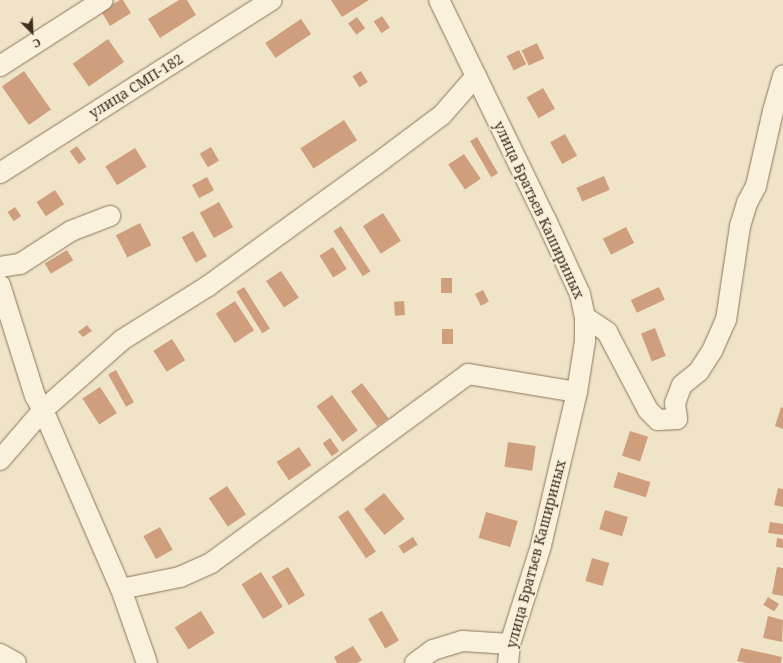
<!DOCTYPE html>
<meta charset="utf-8">
<style>
body{margin:0}
#map{position:relative;width:783px;height:663px;overflow:hidden;background:#f0e4c8;font-family:"Noto Serif",serif}
div>[style]{position:absolute}
.building>*{inset:0;background:#cf9f7d;transform-origin:0 0}
.roads{filter:drop-shadow(0 0 1px #8d765c) drop-shadow(0 0 1px #8d765c)}
.minor>*{height:20px;margin:-10px;padding:0 10px;transform-origin:10px;border-radius:10px;background:#faf1dc}
span{translate:-50% -50%;white-space:nowrap;text-align:center;line-height:1.15;-webkit-text-stroke:3.5px #f7eed8;paint-order:stroke}
.street-label{font-size:14px;color:#3d2e20}
.north{position:absolute;left:12px;top:12px;width:40px;height:40px;-webkit-text-stroke:3px #f7eed8;paint-order:stroke;rotate:156deg;font-size:11px;font-weight:700;line-height:16px;text-align:center;color:#3d2e20}
.north::after{content:'';display:block;margin:auto;width:14px;height:18px;background:#3d2e20;clip-path:polygon(50% 0,100% 100%,50% 72%,0 100%)}
</style>
<div id="map">
<div class="building">
<div style="clip-path:polygon(120px 0,123px 0,131px 13px,110px 26px,101px 11px)"></div>
<div style="clip-path:polygon(179px 0,187px 0,196px 15px,160px 38px,148px 19px)"></div>
<div style="clip-path:polygon(331px 0,369px 0,342px 17px)"></div>
<div style="left:382px;top:16px;width:14px;height:10px;rotate:56deg"></div>
<div style="left:357px;top:17px;width:14px;height:11px;rotate:54deg"></div>
<div style="left:301px;top:19px;width:18px;height:43px;rotate:56deg"></div>
<div style="left:108px;top:39px;width:28px;height:43px;rotate:55deg"></div>
<div style="left:537px;top:43px;width:17px;height:17px;rotate:65deg"></div>
<div style="left:519px;top:50px;width:16px;height:14px;rotate:63deg"></div>
<div style="left:24px;top:71px;width:47px;height:27px;rotate:55deg"></div>
<div style="left:361px;top:71px;width:13px;height:10px;rotate:58deg"></div>
<div style="left:543px;top:88px;width:24px;height:19px;rotate:60deg"></div>
<div style="left:344px;top:120px;width:24px;height:52px;rotate:57deg"></div>
<div style="left:565px;top:134px;width:25px;height:17px;rotate:61deg"></div>
<div style="left:477px;top:137px;width:42px;height:8px;rotate:60deg"></div>
<div style="left:77px;top:146px;width:16px;height:9px;rotate:55deg"></div>
<div style="left:211px;top:147px;width:16px;height:13px;rotate:60deg"></div>
<div style="left:135px;top:148px;width:22px;height:35px;rotate:58deg"></div>
<div style="left:464px;top:154px;width:30px;height:19px;rotate:56deg"></div>
<div style="left:604px;top:176px;width:15px;height:30px;rotate:67deg"></div>
<div style="left:207px;top:177px;width:15px;height:17px;rotate:62deg"></div>
<div style="left:55px;top:190px;width:17px;height:22px;rotate:57deg"></div>
<div style="left:219px;top:202px;width:29px;height:22px;rotate:61deg"></div>
<div style="left:15px;top:207px;width:11px;height:9px;rotate:56deg"></div>
<div style="left:383px;top:213px;width:33px;height:24px;rotate:57deg"></div>
<div style="left:140px;top:223px;width:25px;height:27px;rotate:63deg"></div>
<div style="left:341px;top:226px;width:54px;height:9px;rotate:57deg"></div>
<div style="left:626px;top:227px;width:18px;height:26px;rotate:63deg"></div>
<div style="left:193px;top:231px;width:29px;height:13px;rotate:61deg"></div>
<div style="left:333px;top:247px;width:26px;height:16px;rotate:58deg"></div>
<div style="left:67px;top:250px;width:12px;height:26px;rotate:59deg"></div>
<div style="left:281px;top:271px;width:32px;height:18px;rotate:56deg"></div>
<div style="left:441px;top:278px;width:11px;height:15px"></div>
<div style="left:244px;top:287px;width:49px;height:9px;rotate:58deg"></div>
<div style="left:659px;top:287px;width:14px;height:31px;rotate:65deg"></div>
<div style="left:483px;top:290px;width:13px;height:9px;rotate:63deg"></div>
<div style="left:235px;top:301px;width:35px;height:23px;rotate:57deg"></div>
<div style="left:404px;top:301px;width:14px;height:10px;rotate:86deg"></div>
<div style="clip-path:polygon(87px 325px,92px 331px,83px 337px,78px 332px)"></div>
<div style="left:655px;top:328px;width:30px;height:15px;rotate:69deg"></div>
<div style="left:442px;top:329px;width:11px;height:15px"></div>
<div style="left:172px;top:339px;width:25px;height:22px;rotate:58deg"></div>
<div style="left:116px;top:370px;width:37px;height:9px;rotate:61deg"></div>
<div style="left:362px;top:383px;width:44px;height:14px;rotate:53deg"></div>
<div style="left:100px;top:387px;width:31px;height:21px;rotate:57deg"></div>
<div style="left:332px;top:395px;width:44px;height:19px;rotate:54deg"></div>
<div style="clip-path:polygon(781px 407px,783px 408px,783px 429px,775px 426px)"></div>
<div style="left:630px;top:431px;width:19px;height:26px;rotate:18deg"></div>
<div style="left:330px;top:438px;width:16px;height:9px;rotate:55deg"></div>
<div style="left:508px;top:442px;width:28px;height:25px;rotate:8deg"></div>
<div style="left:299px;top:447px;width:22px;height:27px;rotate:56deg"></div>
<div style="left:618px;top:472px;width:34px;height:16px;rotate:17deg"></div>
<div style="left:227px;top:486px;width:34px;height:22px;rotate:56deg"></div>
<div style="clip-path:polygon(778px 488px,783px 489px,783px 507px,774px 505px)"></div>
<div style="left:384px;top:493px;width:33px;height:26px;rotate:51deg"></div>
<div style="left:348px;top:510px;width:50px;height:12px;rotate:56deg"></div>
<div style="left:605px;top:510px;width:24px;height:20px;rotate:17deg"></div>
<div style="left:486px;top:512px;width:33px;height:27px;rotate:16deg"></div>
<div style="clip-path:polygon(770px 522px,783px 524px,783px 535px,768px 533px)"></div>
<div style="left:160px;top:527px;width:26px;height:19px;rotate:61deg"></div>
<div style="left:413px;top:537px;width:9px;height:17px;rotate:58deg"></div>
<div style="clip-path:polygon(777px 538px,783px 539px,783px 548px,776px 547px)"></div>
<div style="left:592px;top:558px;width:18px;height:24px;rotate:16deg"></div>
<div style="left:288px;top:567px;width:33px;height:19px;rotate:59deg"></div>
<div style="clip-path:polygon(777px 567px,783px 568px,783px 596px,772px 594px)"></div>
<div style="left:261px;top:572px;width:41px;height:23px;rotate:58deg"></div>
<div style="left:768px;top:597px;width:13px;height:9px;rotate:32deg"></div>
<div style="left:201px;top:611px;width:26px;height:31px;rotate:58deg"></div>
<div style="left:382px;top:611px;width:34px;height:16px;rotate:60deg"></div>
<div style="clip-path:polygon(768px 616px,783px 620px,782px 642px,763px 638px)"></div>
<div style="clip-path:polygon(353px 646px,362px 660px,357px 663px,337px 663px,334px 657px)"></div>
<div style="clip-path:polygon(741px 648px,782px 657px,781px 663px,747px 663px,737px 661px)"></div>
</div>
<div class="roads">
<div class="minor">
<div style="left:439px;top:0;width:245px;rotate:64.1deg"></div>
<div style="left:546px;top:220px;width:81px;rotate:65.3deg"></div>
<div style="left:580px;top:294px;width:24px;rotate:78deg"></div>
<div style="left:585px;top:317px;width:24px;rotate:90deg"></div>
<div style="left:585px;top:341px;width:52px;rotate:98.9deg"></div>
<div style="left:577px;top:392px;width:158px;rotate:103.2deg"></div>
<div style="left:541px;top:546px;width:103px;rotate:107.6deg"></div>
<div style="left:510px;top:644px;width:19px;rotate:96deg"></div>
<div style="left:0;top:66px;width:122px;rotate:-32.7deg"></div>
<div style="left:0;top:173px;width:322px;rotate:-32.5deg"></div>
<div style="left:0;top:267px;width:20px;rotate:-9deg"></div>
<div style="left:20px;top:264px;width:61px;rotate:-32.9deg"></div>
<div style="left:71px;top:231px;width:42px;rotate:-21deg"></div>
<div style="left:0;top:285px;width:116px;rotate:72.5deg"></div>
<div style="left:35px;top:396px;width:16px;rotate:60deg"></div>
<div style="left:43px;top:410px;width:195px;rotate:66.5deg"></div>
<div style="left:121px;top:589px;width:78px;rotate:70.6deg"></div>
<div style="left:585px;top:317px;width:27px;rotate:34deg"></div>
<div style="left:607px;top:332px;width:88px;rotate:62.3deg"></div>
<div style="left:648px;top:410px;width:14px;rotate:45deg"></div>
<div style="left:658px;top:420px;width:19px;rotate:-3deg"></div>
<div style="left:677px;top:419px;width:16px;rotate:-97deg"></div>
<div style="left:675px;top:403px;width:19px;rotate:-69deg"></div>
<div style="left:682px;top:385px;width:22px;rotate:-39deg"></div>
<div style="left:699px;top:371px;width:24px;rotate:-57deg"></div>
<div style="left:712px;top:351px;width:34px;rotate:-66deg"></div>
<div style="left:726px;top:320px;width:95px;rotate:-81.5deg"></div>
<div style="left:740px;top:226px;width:24px;rotate:-73deg"></div>
<div style="left:747px;top:203px;width:19px;rotate:-62deg"></div>
<div style="left:756px;top:186px;width:77px;rotate:-77.2deg"></div>
<div style="left:773px;top:111px;width:37px;rotate:-74deg"></div>
<div style="left:0;top:460px;width:66px;rotate:-49.3deg"></div>
<div style="left:43px;top:410px;width:106px;rotate:-41.5deg"></div>
<div style="left:122px;top:340px;width:102px;rotate:-32.1deg"></div>
<div style="left:208px;top:286px;width:205px;rotate:-35.9deg"></div>
<div style="left:374px;top:166px;width:85px;rotate:-36.9deg"></div>
<div style="left:442px;top:115px;width:52px;rotate:-48.9deg"></div>
<div style="left:121px;top:589px;width:60px;rotate:-11.5deg"></div>
<div style="left:180px;top:577px;width:34px;rotate:-24deg"></div>
<div style="left:211px;top:563px;width:319px;rotate:-36.3deg"></div>
<div style="left:468px;top:374px;width:110px;rotate:9.4deg"></div>
<div style="left:0;top:654px;width:18px;rotate:29deg"></div>
<div style="left:415px;top:663px;width:22px;rotate:-36deg"></div>
<div style="left:433px;top:650px;width:31px;rotate:-17deg"></div>
<div style="left:463px;top:641px;width:47px;rotate:3.7deg"></div>
</div>
</div>
<div class="street-label">
<span style="left:136px;top:86px;rotate:-32deg">улица СМП-182</span>
<span style="left:539px;top:210px;rotate:65deg">улица Братьев Кашириных</span>
<span style="left:536px;top:554px;rotate:-75deg">улица Братьев Кашириных</span>
</div>
<div class="north">С</div>
</div>
